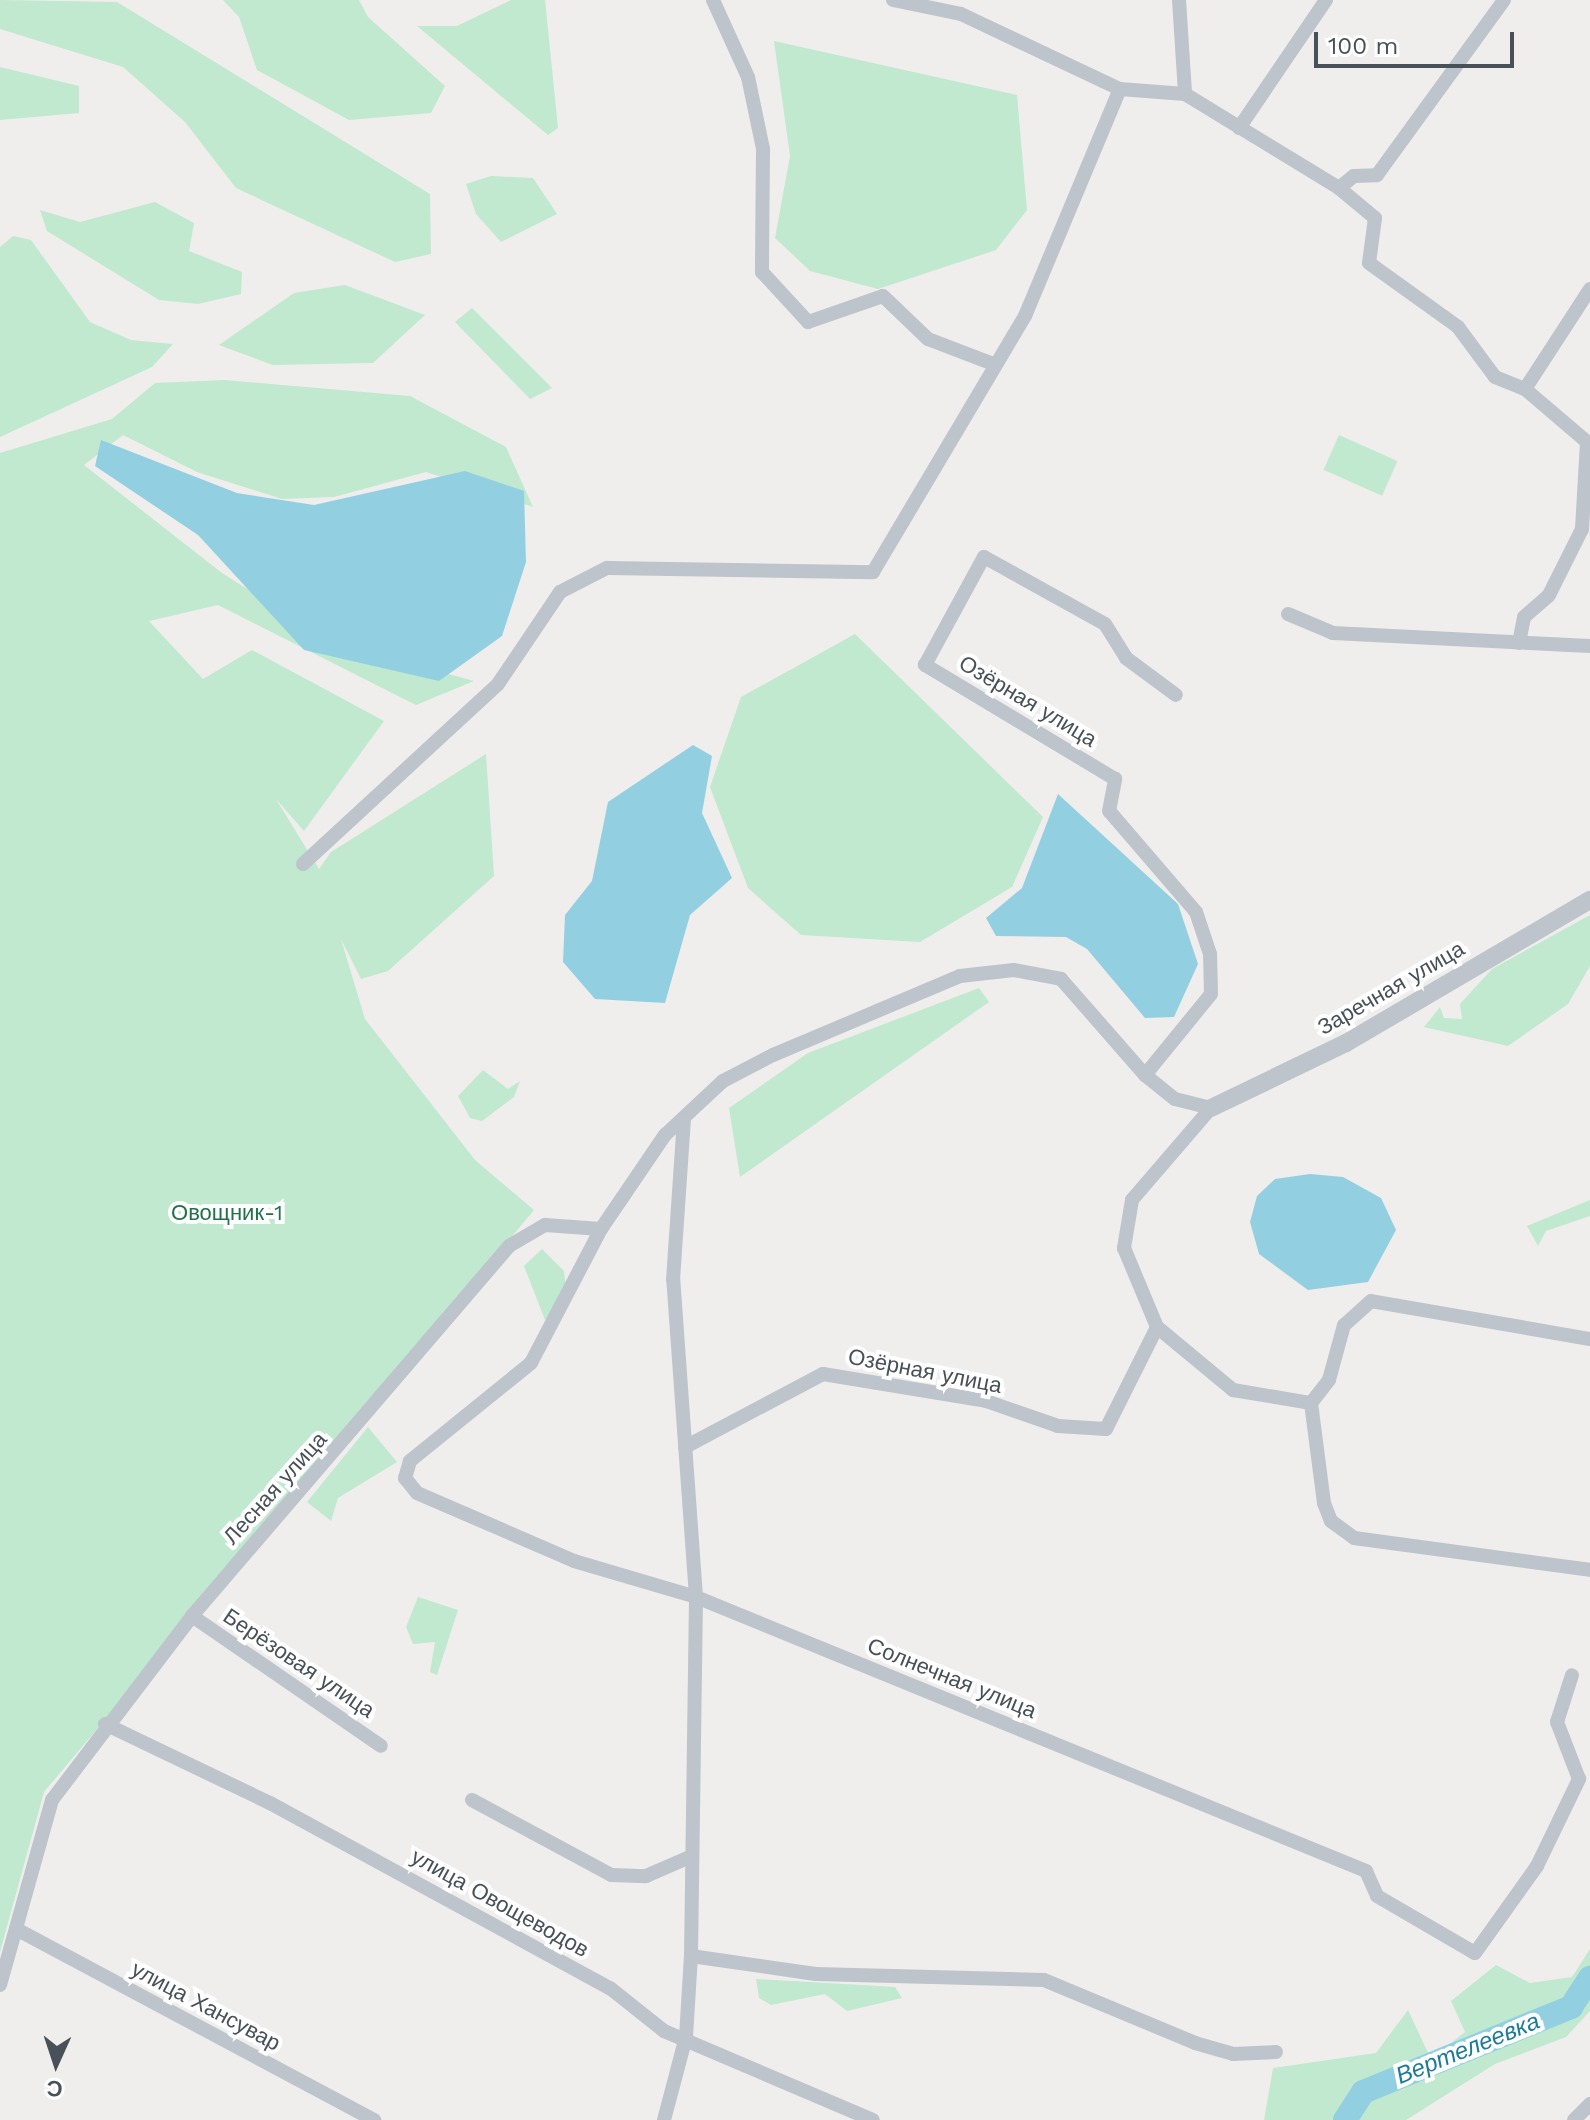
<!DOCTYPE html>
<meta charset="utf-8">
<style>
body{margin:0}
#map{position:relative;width:1590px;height:2120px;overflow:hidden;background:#f0eded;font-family:"Work Sans",sans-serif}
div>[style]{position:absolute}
.green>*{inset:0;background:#c0e9d0;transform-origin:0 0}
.water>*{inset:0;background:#92d0e1}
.river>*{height:24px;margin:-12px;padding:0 12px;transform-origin:12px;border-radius:12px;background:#92d0e1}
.minor>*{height:14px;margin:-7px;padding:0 7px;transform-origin:7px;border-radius:7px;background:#bdc4cb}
.tertiary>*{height:18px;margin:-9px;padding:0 9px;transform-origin:9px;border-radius:9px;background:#bdc4cb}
span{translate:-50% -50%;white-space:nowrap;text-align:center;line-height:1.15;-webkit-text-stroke:8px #fff;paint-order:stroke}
.street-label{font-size:22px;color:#485058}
.park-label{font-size:22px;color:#21714a}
.water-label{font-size:24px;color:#1c7c97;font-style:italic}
.north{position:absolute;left:16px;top:2024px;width:80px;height:80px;-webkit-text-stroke:6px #fff;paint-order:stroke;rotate:183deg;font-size:22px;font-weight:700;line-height:32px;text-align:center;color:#485058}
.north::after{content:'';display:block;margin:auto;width:28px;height:36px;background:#485058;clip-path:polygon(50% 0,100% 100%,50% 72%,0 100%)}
.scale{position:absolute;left:1314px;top:32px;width:200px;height:36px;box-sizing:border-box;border:4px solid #485058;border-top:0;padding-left:10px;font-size:24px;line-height:28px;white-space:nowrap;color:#485058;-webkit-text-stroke:6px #fff;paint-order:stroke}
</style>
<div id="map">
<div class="green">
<div style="clip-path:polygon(0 0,117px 2px,430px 194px,431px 254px,395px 262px,236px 188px,185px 122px,123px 67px,0 29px)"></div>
<div style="clip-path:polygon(223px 0,359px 0,368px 17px,445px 86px,431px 113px,349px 120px,257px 70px,239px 17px)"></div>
<div style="clip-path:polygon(511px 0,545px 0,558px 128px,548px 135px,417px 26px,457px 26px)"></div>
<div style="clip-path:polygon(774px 41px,1017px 95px,1027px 210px,996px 250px,878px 289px,810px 271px,775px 238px,790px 156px)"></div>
<div style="clip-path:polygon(0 67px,79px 86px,79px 113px,0 120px)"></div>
<div style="clip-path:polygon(491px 176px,533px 178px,557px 214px,501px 242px,476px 214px,466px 184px)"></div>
<div style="clip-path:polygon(155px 202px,194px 223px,189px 251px,242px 272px,241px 294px,198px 304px,159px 300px,47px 231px,40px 210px,80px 222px)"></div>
<div style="clip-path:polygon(13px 236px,31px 240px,90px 322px,131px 340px,173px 344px,152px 367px,0 437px,0 247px)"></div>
<div style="clip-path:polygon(345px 285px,425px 315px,373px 363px,273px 365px,219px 345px,294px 293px)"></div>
<div style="clip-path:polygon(472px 308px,552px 388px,530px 399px,455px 322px)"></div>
<div style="clip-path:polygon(225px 380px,410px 396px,506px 447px,533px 507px,426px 472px,334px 497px,282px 499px,197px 472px,123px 435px,84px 465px,222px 573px,331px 642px,474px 681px,416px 705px,218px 605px,149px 621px,203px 679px,252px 650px,384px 721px,304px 831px,276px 799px,319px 869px,331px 852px,486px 754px,494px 876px,388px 971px,361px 979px,341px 939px,365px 1019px,475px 1160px,534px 1210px,44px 1792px,0 1952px,0 453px,112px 419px,155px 383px)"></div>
<div style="left:1339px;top:435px;width:64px;height:38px;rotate:24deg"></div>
<div style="clip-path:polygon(855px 634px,1043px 817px,1012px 887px,920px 942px,801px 935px,748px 888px,710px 787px,741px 697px)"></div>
<div style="clip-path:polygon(1590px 915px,1590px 966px,1568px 1004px,1508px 1046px,1424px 1027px,1440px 1007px,1444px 1018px,1462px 1019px,1460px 1004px,1492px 969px)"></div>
<div style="clip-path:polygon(979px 988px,989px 1002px,740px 1177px,729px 1108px,808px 1053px)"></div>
<div style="clip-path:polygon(483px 1070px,508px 1089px,520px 1081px,514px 1097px,482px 1121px,470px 1118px,458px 1096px)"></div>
<div style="clip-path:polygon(1590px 1200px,1590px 1216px,1546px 1231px,1538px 1246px,1527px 1226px)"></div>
<div style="clip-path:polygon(542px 1249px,564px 1271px,568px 1307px,545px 1320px,524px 1266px)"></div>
<div style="clip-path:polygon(368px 1427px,397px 1462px,338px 1498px,331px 1521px,307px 1502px)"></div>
<div style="clip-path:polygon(418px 1597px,458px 1610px,437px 1675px,430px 1672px,435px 1642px,413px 1644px,406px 1627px)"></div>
<div style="clip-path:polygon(1590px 1949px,1590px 2011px,1566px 2037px,1495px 2064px,1406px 2120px,1264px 2120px,1273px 2068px,1376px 2053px,1408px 2010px,1431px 2059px,1465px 2032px,1451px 2001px,1496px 1965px,1530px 1983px,1572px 1977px)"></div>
<div style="clip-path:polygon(756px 1979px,895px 1987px,902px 1998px,847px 2011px,825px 1994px,771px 2005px,759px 1998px)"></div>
</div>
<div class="water">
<div style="clip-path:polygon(101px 440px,237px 493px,314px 505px,465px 471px,524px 491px,526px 562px,502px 636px,439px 681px,304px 650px,198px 535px,95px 466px)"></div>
<div style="clip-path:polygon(693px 745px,712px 756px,702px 813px,732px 878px,690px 915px,665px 1003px,595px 999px,563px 962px,565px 915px,592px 881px,608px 802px)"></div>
<div style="clip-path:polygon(1058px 794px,1178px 904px,1198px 964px,1174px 1017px,1145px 1018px,1087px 949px,1066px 937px,996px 936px,986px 918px,1022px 888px)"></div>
<div style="clip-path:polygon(1310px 1174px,1343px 1177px,1381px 1198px,1396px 1230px,1368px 1282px,1308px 1290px,1259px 1254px,1250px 1222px,1257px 1196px,1275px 1179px)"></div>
</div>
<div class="river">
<div style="left:1345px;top:2120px;width:33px;rotate:-57deg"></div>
<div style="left:1363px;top:2092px;width:225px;rotate:-22.2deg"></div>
<div style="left:1571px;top:2007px;width:35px;rotate:-57deg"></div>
</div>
<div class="minor">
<div style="left:713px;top:0;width:85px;rotate:65.6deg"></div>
<div style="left:748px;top:77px;width:74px;rotate:78.2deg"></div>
<div style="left:763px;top:149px;width:123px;rotate:90.5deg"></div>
<div style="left:762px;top:272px;width:68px;rotate:47.4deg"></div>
<div style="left:808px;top:322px;width:79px;rotate:-19.1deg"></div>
<div style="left:883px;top:296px;width:62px;rotate:43.7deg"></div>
<div style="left:928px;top:339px;width:70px;rotate:21deg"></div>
<div style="left:893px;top:0;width:69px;rotate:11.6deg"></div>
<div style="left:961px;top:14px;width:176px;rotate:25.3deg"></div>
<div style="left:1120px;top:89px;width:65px;rotate:4.4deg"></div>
<div style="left:1185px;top:94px;width:180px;rotate:31.4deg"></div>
<div style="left:1339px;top:188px;width:47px;rotate:39.8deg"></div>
<div style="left:1375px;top:218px;width:45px;rotate:97.6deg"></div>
<div style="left:1369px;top:263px;width:110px;rotate:35.7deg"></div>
<div style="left:1458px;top:327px;width:62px;rotate:53.5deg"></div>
<div style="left:1495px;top:377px;width:32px;rotate:22deg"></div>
<div style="left:1525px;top:389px;width:82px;rotate:40.5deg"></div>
<div style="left:1179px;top:0;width:94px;rotate:86.3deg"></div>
<div style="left:1239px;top:128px;width:155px;rotate:-55.8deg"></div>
<div style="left:1339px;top:188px;width:19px;rotate:-39deg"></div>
<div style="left:1354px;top:176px;width:23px;rotate:-2deg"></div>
<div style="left:1377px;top:175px;width:216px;rotate:-54deg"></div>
<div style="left:1525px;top:389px;width:119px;rotate:-57deg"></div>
<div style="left:1288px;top:614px;width:49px;rotate:22.9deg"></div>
<div style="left:1333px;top:633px;width:257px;rotate:2.9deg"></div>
<div style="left:1519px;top:643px;width:26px;rotate:-79deg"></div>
<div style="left:1524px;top:617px;width:33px;rotate:-41deg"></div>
<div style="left:1549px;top:595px;width:74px;rotate:-63.4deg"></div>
<div style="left:1582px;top:529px;width:87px;rotate:-86.7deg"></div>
<div style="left:303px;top:864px;width:265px;rotate:-42.7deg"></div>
<div style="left:498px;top:684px;width:111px;rotate:-56deg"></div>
<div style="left:560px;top:592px;width:53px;rotate:-27.1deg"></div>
<div style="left:607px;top:568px;width:266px;rotate:0.9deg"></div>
<div style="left:873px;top:572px;width:298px;rotate:-59.3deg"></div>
<div style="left:1025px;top:316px;width:246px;rotate:-67.3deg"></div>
<div style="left:1145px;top:1075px;width:104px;rotate:-50.8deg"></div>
<div style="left:1211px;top:994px;width:40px;rotate:-91.4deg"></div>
<div style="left:1210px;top:954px;width:44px;rotate:-108.4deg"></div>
<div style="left:1196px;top:912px;width:133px;rotate:-130.7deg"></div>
<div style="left:1109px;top:811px;width:33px;rotate:-79deg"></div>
<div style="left:1115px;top:779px;width:222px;rotate:-149deg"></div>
<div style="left:925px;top:665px;width:123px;rotate:-61.4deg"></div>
<div style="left:984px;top:557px;width:138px;rotate:29deg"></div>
<div style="left:1105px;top:624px;width:40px;rotate:58deg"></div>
<div style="left:1126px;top:658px;width:62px;rotate:36.5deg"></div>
<div style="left:601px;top:1229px;width:151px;rotate:117.6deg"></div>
<div style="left:531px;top:1363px;width:156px;rotate:141deg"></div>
<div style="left:410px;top:1461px;width:18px;rotate:106deg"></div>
<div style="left:405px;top:1478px;width:19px;rotate:51deg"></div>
<div style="left:417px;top:1493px;width:171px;rotate:23.4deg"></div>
<div style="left:574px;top:1561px;width:127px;rotate:16.4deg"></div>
<div style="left:696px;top:1597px;width:724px;rotate:22.24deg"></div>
<div style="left:1366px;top:1871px;width:27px;rotate:66deg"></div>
<div style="left:1377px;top:1896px;width:113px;rotate:30.2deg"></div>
<div style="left:1475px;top:1953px;width:107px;rotate:-54.5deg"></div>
<div style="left:1537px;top:1866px;width:97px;rotate:-64.2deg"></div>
<div style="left:1579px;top:1779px;width:61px;rotate:-111.1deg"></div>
<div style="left:1557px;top:1722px;width:49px;rotate:-72.3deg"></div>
<div style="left:1590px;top:1339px;width:222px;rotate:-170.2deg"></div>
<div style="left:1371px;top:1301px;width:36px;rotate:138deg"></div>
<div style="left:1344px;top:1325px;width:57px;rotate:105.3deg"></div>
<div style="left:1329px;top:1380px;width:29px;rotate:128deg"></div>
<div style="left:1311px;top:1403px;width:101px;rotate:82.6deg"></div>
<div style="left:1324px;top:1503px;width:19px;rotate:69deg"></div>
<div style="left:1331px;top:1521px;width:29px;rotate:36deg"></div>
<div style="left:1354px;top:1538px;width:238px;rotate:7.7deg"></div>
<div style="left:685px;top:1447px;width:156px;rotate:-27.9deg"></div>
<div style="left:823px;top:1374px;width:165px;rotate:9.4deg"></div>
<div style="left:986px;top:1401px;width:76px;rotate:19.1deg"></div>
<div style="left:1058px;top:1426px;width:48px;rotate:3.6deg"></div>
<div style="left:1106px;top:1429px;width:114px;rotate:-63.4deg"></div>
<div style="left:192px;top:1616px;width:229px;rotate:34.5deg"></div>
<div style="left:105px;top:1724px;width:183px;rotate:25.6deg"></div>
<div style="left:270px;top:1803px;width:387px;rotate:28.6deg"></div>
<div style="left:610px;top:1988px;width:69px;rotate:38.5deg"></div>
<div style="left:664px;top:2031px;width:227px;rotate:23.1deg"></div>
<div style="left:472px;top:1800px;width:158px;rotate:28.3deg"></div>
<div style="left:611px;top:1875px;width:35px;rotate:2deg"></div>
<div style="left:646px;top:1876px;width:48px;rotate:-23.4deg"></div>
<div style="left:18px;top:1930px;width:404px;rotate:28.1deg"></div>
<div style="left:691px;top:1956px;width:126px;rotate:8.2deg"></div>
<div style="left:816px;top:1974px;width:228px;rotate:1.5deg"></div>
<div style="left:1044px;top:1980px;width:164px;rotate:22.6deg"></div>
<div style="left:1195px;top:2043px;width:40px;rotate:16deg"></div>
<div style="left:1233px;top:2054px;width:43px;rotate:-2.7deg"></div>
<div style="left:0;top:1985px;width:192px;rotate:-74.3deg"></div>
<div style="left:52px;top:1800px;width:231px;rotate:-52.7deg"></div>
<div style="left:192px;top:1616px;width:487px;rotate:-49.4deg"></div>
<div style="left:509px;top:1246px;width:42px;rotate:-30.3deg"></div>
<div style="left:545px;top:1225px;width:56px;rotate:4.1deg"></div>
<div style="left:601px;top:1229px;width:114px;rotate:-55.8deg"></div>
<div style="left:665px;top:1135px;width:79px;rotate:-43deg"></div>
<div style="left:723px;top:1081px;width:56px;rotate:-27.5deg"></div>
<div style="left:773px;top:1055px;width:203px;rotate:-22.9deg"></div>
<div style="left:960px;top:976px;width:54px;rotate:-6.3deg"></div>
<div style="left:1014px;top:970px;width:48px;rotate:10.8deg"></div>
<div style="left:1061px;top:979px;width:128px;rotate:48.8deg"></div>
<div style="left:1145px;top:1075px;width:38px;rotate:39deg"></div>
<div style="left:1175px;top:1099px;width:37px;rotate:14deg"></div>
<div style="left:1211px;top:1108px;width:121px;rotate:130.7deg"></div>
<div style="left:1132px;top:1200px;width:49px;rotate:99.5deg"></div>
<div style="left:1124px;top:1248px;width:86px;rotate:67.3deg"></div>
<div style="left:1157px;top:1327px;width:99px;rotate:39.7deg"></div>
<div style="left:1233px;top:1390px;width:79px;rotate:9.5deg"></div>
<div style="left:664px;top:2120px;width:86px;rotate:-75.2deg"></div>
<div style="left:686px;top:2037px;width:81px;rotate:-86.5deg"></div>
<div style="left:691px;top:1956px;width:359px;rotate:-89.2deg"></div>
<div style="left:696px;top:1597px;width:318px;rotate:-94.1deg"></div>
<div style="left:673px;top:1280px;width:161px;rotate:-86.1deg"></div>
<div style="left:1574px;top:2120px;width:23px;rotate:-45deg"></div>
</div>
<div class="tertiary">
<div style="left:1211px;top:1108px;width:150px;rotate:-25.7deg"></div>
<div style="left:1346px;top:1043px;width:283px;rotate:-30.4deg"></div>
</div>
<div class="street-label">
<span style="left:1028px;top:701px;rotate:31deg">Озёрная улица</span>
<span style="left:1391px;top:988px;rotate:-30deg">Заречная улица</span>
<span style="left:925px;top:1371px;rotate:11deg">Озёрная улица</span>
<span style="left:275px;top:1488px;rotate:-48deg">Лесная улица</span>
<span style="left:299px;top:1663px;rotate:34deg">Берёзовая улица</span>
<span style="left:952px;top:1678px;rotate:22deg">Солнечная улица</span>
<span style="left:500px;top:1903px;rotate:29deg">улица Овощеводов</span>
<span style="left:206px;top:2006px;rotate:28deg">улица Хансувар</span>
</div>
<div class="park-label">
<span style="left:227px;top:1213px">Овощник-1</span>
</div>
<div class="water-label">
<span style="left:1468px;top:2049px;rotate:-22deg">Вертелеевка</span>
</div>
<div class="north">С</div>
<div class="scale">100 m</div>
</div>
